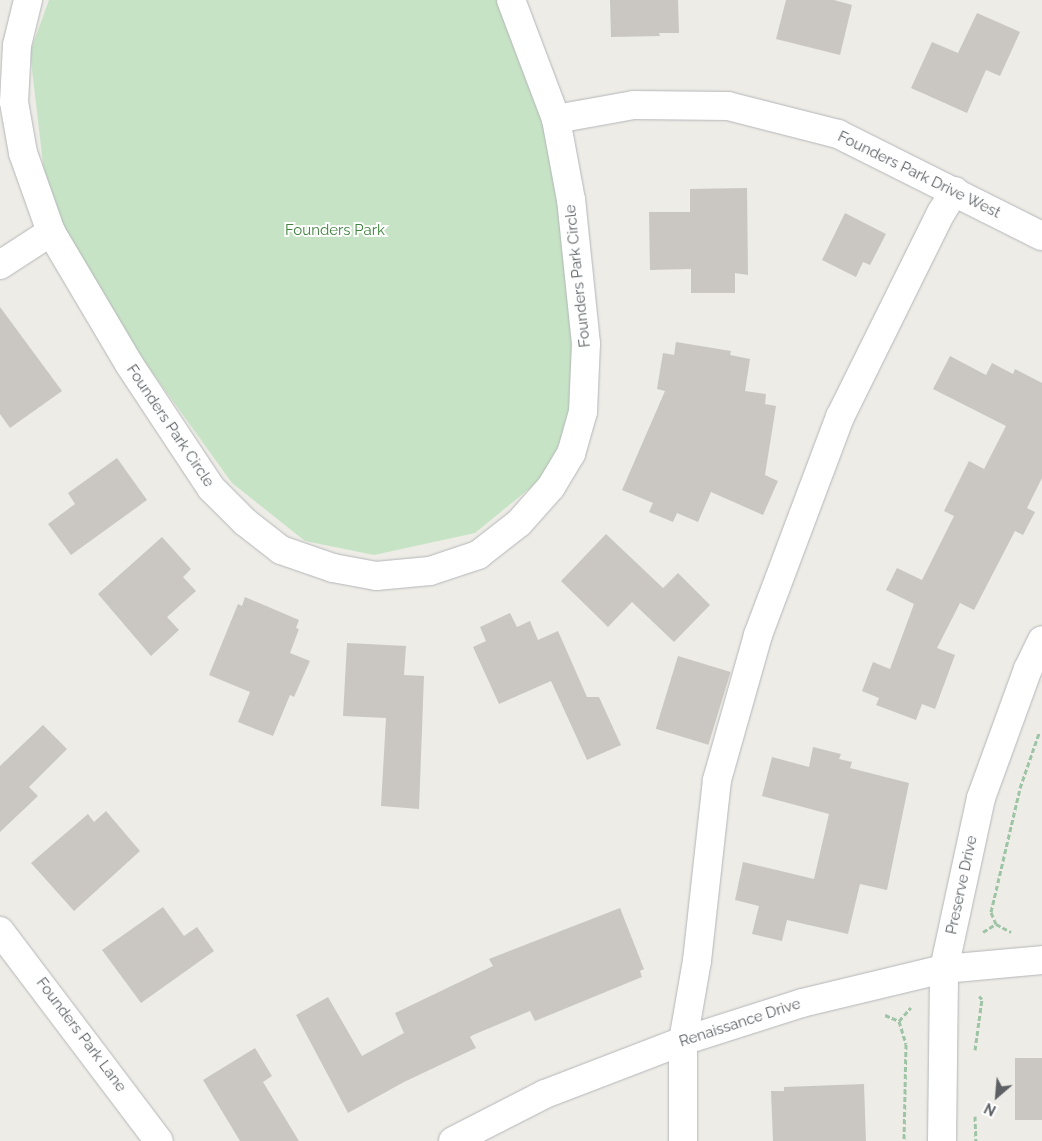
<!DOCTYPE html>
<style>
body{margin:0}
#map{position:relative;width:1042px;height:1141px;overflow:hidden;background:#eeece6;font-family:Raleway,sans-serif}
div>[style]{position:absolute}
.green>*{inset:0;background:#c7e3c5}
.building>*{inset:0;background:#cac7c2;transform-origin:0 0}
.path>*{height:3px;margin-top:-1.5px;transform-origin:0;background:repeating-linear-gradient(90deg,#9ec4a6 0 5px,transparent 0 7.5px)}
.roads{filter:drop-shadow(0 0 1px #b3b6b9) drop-shadow(0 0 1px #b3b6b9)}
.minor>*{height:28px;margin:-14px;padding:0 14px;transform-origin:14px;border-radius:14px;background:#fff}
span{translate:-50% -50%;white-space:nowrap;text-align:center;line-height:1.15;-webkit-text-stroke:4px #fff;paint-order:stroke}
.street-label{font-size:15px;color:#5d6165}
.park-label{font-size:15px;color:#40833e}
.north{position:absolute;left:972px;top:1071px;width:50px;height:50px;-webkit-text-stroke:4px #fff;paint-order:stroke;rotate:207deg;font-size:14px;font-weight:700;line-height:20px;text-align:center;color:#5d6165}
.north::after{content:'';display:block;margin:auto;width:18px;height:22px;background:#5d6165;clip-path:polygon(50% 0,100% 100%,50% 72%,0 100%)}
</style>
<div id="map">
<div class="green">
<div style="clip-path:polygon(49px 0,502px 0,557px 122px,580px 393px,546px 475px,475px 533px,374px 555px,305px 541px,232px 483px,51px 232px,30px 52px)"></div>
</div>
<div class="building">
<div style="clip-path:polygon(610px 0,678px 0,679px 33px,659px 33px,660px 36px,611px 37px)"></div>
<div style="clip-path:polygon(786px 0,834px 0,852px 5px,840px 55px,776px 39px)"></div>
<div style="clip-path:polygon(977px 13px,1020px 32px,1000px 76px,986px 70px,967px 113px,911px 88px,932px 42px,958px 53px)"></div>
<div style="clip-path:polygon(747px 188px,748px 275px,735px 273px,735px 293px,691px 293px,691px 269px,650px 270px,649px 212px,690px 212px,690px 189px)"></div>
<div style="clip-path:polygon(845px 213px,886px 234px,870px 265px,863px 262px,856px 277px,822px 260px)"></div>
<div style="clip-path:polygon(0 307px,62px 391px,10px 428px,0 414px)"></div>
<div style="clip-path:polygon(676px 342px,731px 351px,730px 355px,750px 359px,745px 391px,766px 394px,765px 404px,776px 406px,765px 475px,778px 481px,763px 515px,711px 492px,698px 522px,677px 513px,673px 522px,649px 512px,653px 503px,622px 490px,665px 391px,657px 389px,663px 353px,674px 355px)"></div>
<div style="clip-path:polygon(950px 356px,986px 375px,992px 363px,1013px 374px,1015px 369px,1042px 383px,1042px 478px,1027px 508px,1035px 512px,1023px 535px,1015px 531px,974px 610px,960px 603px,937px 648px,955px 655px,935px 709px,922px 704px,916px 720px,876px 705px,879px 698px,862px 691px,873px 662px,890px 669px,914px 604px,886px 590px,897px 568px,922px 580px,954px 516px,944px 511px,969px 461px,984px 469px,1006px 426px,933px 389px)"></div>
<div style="clip-path:polygon(117px 458px,147px 500px,71px 555px,48px 524px,75px 504px,68px 493px)"></div>
<div style="clip-path:polygon(606px 534px,663px 588px,678px 573px,710px 605px,674px 642px,632px 602px,608px 627px,561px 581px)"></div>
<div style="clip-path:polygon(162px 537px,191px 569px,183px 577px,196px 591px,167px 617px,179px 630px,151px 656px,98px 594px)"></div>
<div style="clip-path:polygon(245px 597px,299px 620px,296px 628px,299px 629px,290px 653px,310px 661px,294px 697px,290px 695px,273px 736px,238px 722px,250px 692px,209px 675px,238px 604px,242px 606px)"></div>
<div style="clip-path:polygon(510px 613px,517px 627px,530px 621px,538px 640px,558px 631px,587px 697px,599px 697px,621px 745px,587px 760px,551px 681px,499px 704px,473px 647px,486px 641px,480px 627px)"></div>
<div style="clip-path:polygon(347px 643px,406px 646px,404px 675px,424px 676px,419px 809px,381px 806px,386px 718px,343px 716px)"></div>
<div style="left:678px;top:656px;width:55px;height:76px;rotate:17deg"></div>
<div style="clip-path:polygon(43px 725px,67px 749px,29px 787px,38px 796px,0 832px,0 766px)"></div>
<div style="clip-path:polygon(813px 747px,841px 754px,839px 759px,852px 762px,850px 768px,909px 783px,887px 890px,860px 884px,848px 934px,787px 920px,782px 941px,752px 934px,759px 906px,735px 900px,743px 862px,814px 879px,829px 814px,762px 796px,772px 757px,809px 767px)"></div>
<div style="clip-path:polygon(106px 811px,140px 851px,74px 911px,31px 863px,88px 814px,94px 822px)"></div>
<div style="clip-path:polygon(163px 907px,184px 936px,197px 927px,214px 951px,141px 1003px,102px 950px)"></div>
<div style="clip-path:polygon(620px 908px,644px 969px,640px 971px,642px 977px,535px 1021px,530px 1011px,473px 1035px,470px 1037px,476px 1048px,404px 1082px,348px 1113px,296px 1015px,328px 997px,362px 1056px,404px 1033px,395px 1013px,493px 966px,489px 959px)"></div>
<div style="clip-path:polygon(255px 1048px,272px 1076px,263px 1082px,299px 1141px,240px 1141px,203px 1080px)"></div>
<div style="left:1015px;top:1058px;width:27px;height:62px"></div>
<div style="clip-path:polygon(864px 1084px,866px 1141px,773px 1141px,771px 1091px,784px 1091px,784px 1087px)"></div>
</div>
<div class="path">
<div style="left:996px;top:924px;width:17px;rotate:28deg"></div>
<div style="left:983px;top:932px;width:15px;rotate:-32deg"></div>
<div style="left:996px;top:924px;width:13px;rotate:-113deg"></div>
<div style="left:991px;top:912px;width:127px;rotate:-76.8deg"></div>
<div style="left:1020px;top:788px;width:58px;rotate:-70.9deg"></div>
<div style="left:885px;top:1015px;width:15px;rotate:23deg"></div>
<div style="left:899px;top:1021px;width:18px;rotate:-49deg"></div>
<div style="left:899px;top:1021px;width:24px;rotate:73deg"></div>
<div style="left:906px;top:1044px;width:97px;rotate:91.2deg"></div>
<div style="left:975px;top:1050px;width:51px;rotate:-82.2deg"></div>
<div style="left:982px;top:999px;width:4px;rotate:-135deg"></div>
<div style="left:975px;top:1116px;width:25px;rotate:88deg"></div>
</div>
<div class="roads">
<div class="minor">
<div style="left:28px;top:0;width:46px;rotate:103.7deg"></div>
<div style="left:17px;top:45px;width:57px;rotate:93deg"></div>
<div style="left:14px;top:102px;width:52px;rotate:80deg"></div>
<div style="left:23px;top:153px;width:84px;rotate:70.5deg"></div>
<div style="left:51px;top:232px;width:153px;rotate:59.4deg"></div>
<div style="left:129px;top:364px;width:149px;rotate:56.5deg"></div>
<div style="left:211px;top:488px;width:48px;rotate:45deg"></div>
<div style="left:245px;top:522px;width:46px;rotate:37.9deg"></div>
<div style="left:281px;top:550px;width:55px;rotate:19.1deg"></div>
<div style="left:333px;top:568px;width:44px;rotate:10.5deg"></div>
<div style="left:376px;top:576px;width:54px;rotate:-5.3deg"></div>
<div style="left:430px;top:571px;width:51px;rotate:-18.4deg"></div>
<div style="left:478px;top:555px;width:52px;rotate:-38deg"></div>
<div style="left:519px;top:523px;width:48px;rotate:-48.4deg"></div>
<div style="left:551px;top:487px;width:39px;rotate:-59deg"></div>
<div style="left:571px;top:454px;width:44px;rotate:-74.1deg"></div>
<div style="left:583px;top:412px;width:68px;rotate:-87.5deg"></div>
<div style="left:586px;top:344px;width:145px;rotate:-95.9deg"></div>
<div style="left:571px;top:200px;width:82px;rotate:-100.5deg"></div>
<div style="left:556px;top:119px;width:127px;rotate:-110.7deg"></div>
<div style="left:556px;top:119px;width:79px;rotate:-10.2deg"></div>
<div style="left:634px;top:105px;width:94px;rotate:0.6deg"></div>
<div style="left:728px;top:106px;width:114px;rotate:14.3deg"></div>
<div style="left:838px;top:134px;width:228px;rotate:26.6deg"></div>
<div style="left:0;top:265px;width:61px;rotate:-32.9deg"></div>
<div style="left:0;top:931px;width:263px;rotate:52.9deg"></div>
<div style="left:453px;top:1141px;width:103px;rotate:-27.1deg"></div>
<div style="left:545px;top:1094px;width:148px;rotate:-21deg"></div>
<div style="left:683px;top:1041px;width:125px;rotate:-17.7deg"></div>
<div style="left:802px;top:1003px;width:146px;rotate:-13.5deg"></div>
<div style="left:944px;top:969px;width:98px;rotate:-5.2deg"></div>
<div style="left:683px;top:1141px;width:100px;rotate:-90deg"></div>
<div style="left:683px;top:1041px;width:81px;rotate:-80.1deg"></div>
<div style="left:697px;top:961px;width:182px;rotate:-83.7deg"></div>
<div style="left:717px;top:780px;width:151px;rotate:-74.2deg"></div>
<div style="left:758px;top:635px;width:233px;rotate:-69.4deg"></div>
<div style="left:840px;top:417px;width:228px;rotate:-63.7deg"></div>
<div style="left:941px;top:213px;width:26px;rotate:-58deg"></div>
<div style="left:942px;top:1141px;width:172px;rotate:-89.3deg"></div>
<div style="left:944px;top:969px;width:175px;rotate:-77.8deg"></div>
<div style="left:981px;top:798px;width:137px;rotate:-70deg"></div>
<div style="left:1028px;top:669px;width:32px;rotate:-64deg"></div>
</div>
</div>
<div class="street-label">
<span style="left:919px;top:175px;rotate:26deg">Founders Park Drive West</span>
<span style="left:578px;top:276px;rotate:-96deg">Founders Park Circle</span>
<span style="left:170px;top:426px;rotate:56deg">Founders Park Circle</span>
<span style="left:962px;top:885px;rotate:-78deg">Preserve Drive</span>
<span style="left:740px;top:1023px;rotate:-18deg">Renaissance Drive</span>
<span style="left:81px;top:1035px;rotate:53deg">Founders Park Lane</span>
</div>
<div class="park-label">
<span style="left:335px;top:231px">Founders Park</span>
</div>
<div class="north">N</div>
</div>
